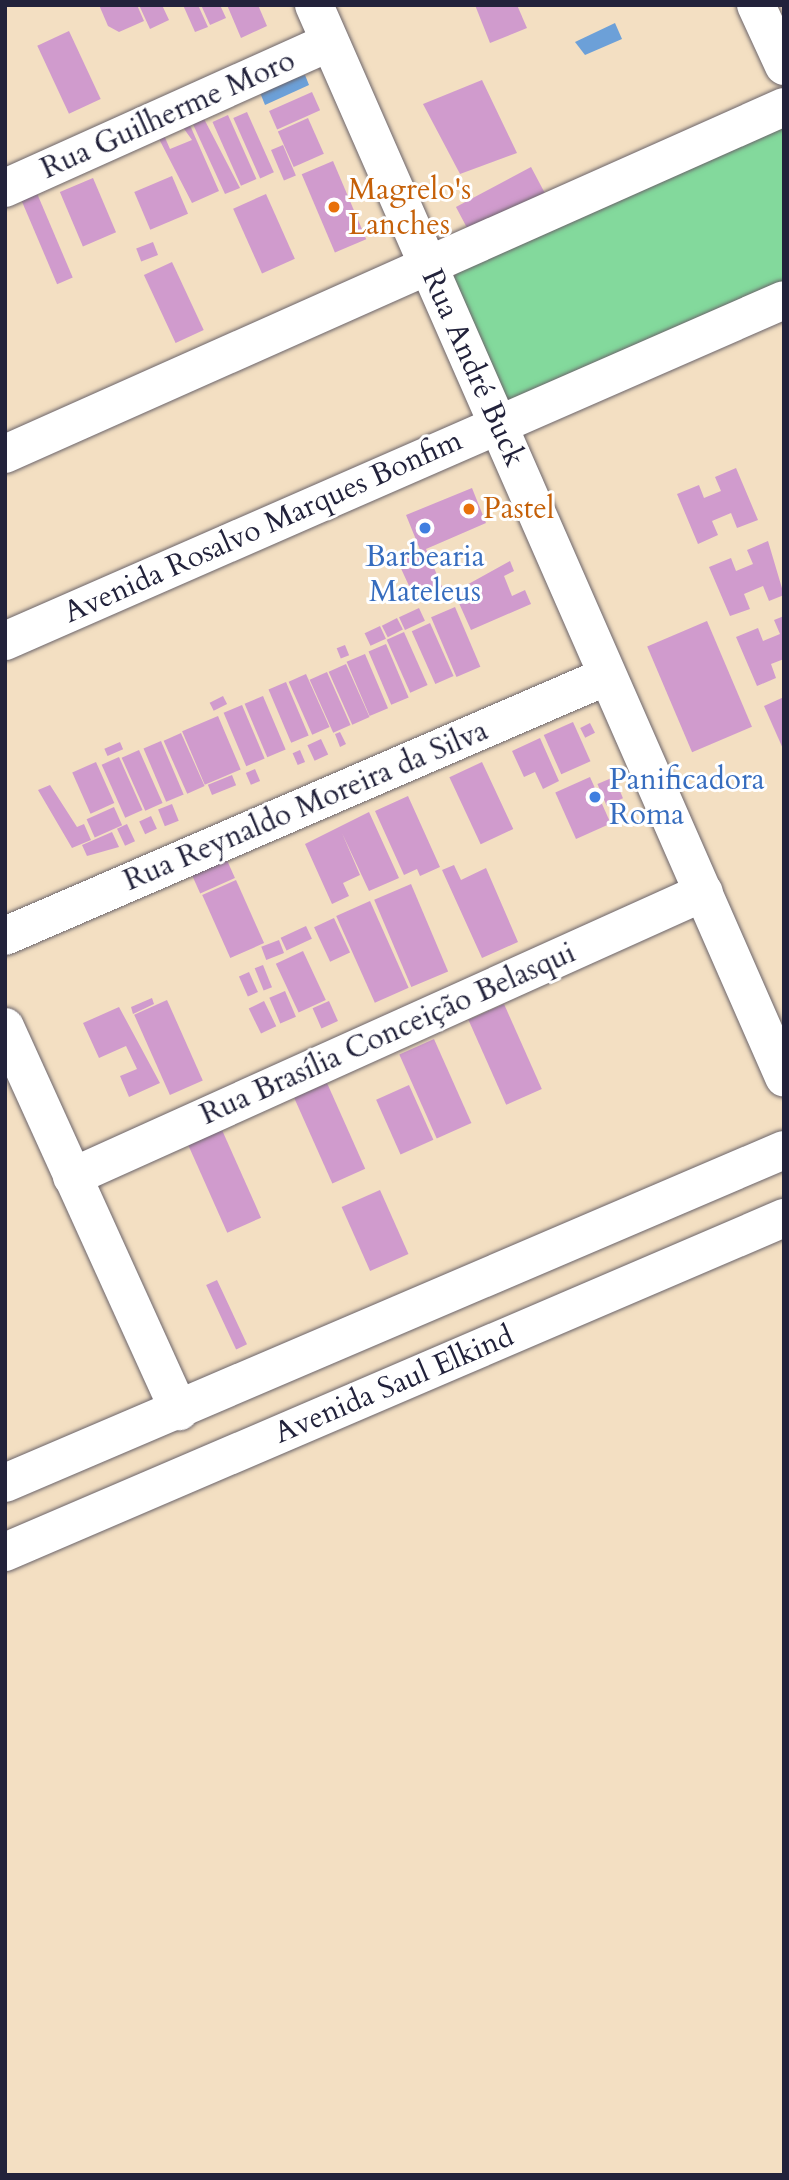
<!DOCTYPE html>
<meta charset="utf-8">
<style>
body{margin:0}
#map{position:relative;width:789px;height:2180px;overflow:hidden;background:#f3dfc2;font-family:Cardo,serif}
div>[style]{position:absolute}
.green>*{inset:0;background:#83d99c}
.water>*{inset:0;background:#6ca0d8}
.building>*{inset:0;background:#d09bcd;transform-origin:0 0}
.roads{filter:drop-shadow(0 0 2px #6b646a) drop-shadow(0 0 2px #6b646a)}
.minor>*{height:38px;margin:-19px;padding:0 19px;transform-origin:19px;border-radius:19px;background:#fff}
.major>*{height:38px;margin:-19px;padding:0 19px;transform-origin:19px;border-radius:19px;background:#fff}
.dots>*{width:19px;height:19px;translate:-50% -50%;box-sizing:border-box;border:4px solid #fff;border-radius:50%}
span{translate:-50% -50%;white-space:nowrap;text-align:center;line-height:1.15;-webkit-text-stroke:6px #fff;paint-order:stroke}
.street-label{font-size:30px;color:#22223b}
.food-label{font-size:30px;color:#c56008}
.left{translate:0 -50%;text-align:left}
.shop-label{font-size:30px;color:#366cbe}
.frame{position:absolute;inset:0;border:7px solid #22223b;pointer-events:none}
</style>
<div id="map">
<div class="green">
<div style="clip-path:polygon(784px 127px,784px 281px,507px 405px,450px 281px,458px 272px)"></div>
</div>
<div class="water">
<div style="clip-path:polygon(615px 23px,622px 39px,585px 55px,575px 42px)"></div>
<div style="clip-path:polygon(305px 75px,309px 85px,265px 105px,259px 90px)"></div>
</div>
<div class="building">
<div style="clip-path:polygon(99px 5px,137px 5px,144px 21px,119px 32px,108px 26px)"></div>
<div style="clip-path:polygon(139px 5px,162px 5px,169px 20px,150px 29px)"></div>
<div style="clip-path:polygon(183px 5px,198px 5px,208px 27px,195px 32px)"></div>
<div style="clip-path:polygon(201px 5px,220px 5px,226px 18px,210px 25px)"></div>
<div style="clip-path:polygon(227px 5px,258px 5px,267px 26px,241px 38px)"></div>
<div style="clip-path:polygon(475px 5px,517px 5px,527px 28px,490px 43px)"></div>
<div style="left:69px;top:31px;width:75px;height:35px;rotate:65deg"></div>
<div style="clip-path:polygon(482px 80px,517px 153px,460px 174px,423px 104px)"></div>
<div style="left:312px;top:92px;width:20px;height:47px;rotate:66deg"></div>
<div style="left:247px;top:112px;width:66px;height:15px;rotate:66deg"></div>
<div style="clip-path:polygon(202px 115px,240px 188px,225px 194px,191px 120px)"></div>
<div style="left:228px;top:115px;width:70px;height:17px;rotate:66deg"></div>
<div style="left:308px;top:118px;width:39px;height:33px;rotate:66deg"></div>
<div style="clip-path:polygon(189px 123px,219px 191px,192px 203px,157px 135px,163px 133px,170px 149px,192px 140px,182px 126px)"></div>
<div style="left:283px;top:145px;width:33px;height:13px;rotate:67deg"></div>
<div style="left:333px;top:161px;width:85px;height:34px;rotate:67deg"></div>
<div style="left:531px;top:167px;width:38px;height:85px;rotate:62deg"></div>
<div style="left:172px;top:176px;width:41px;height:41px;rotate:67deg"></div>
<div style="left:93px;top:178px;width:59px;height:36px;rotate:67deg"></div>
<div style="left:36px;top:191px;width:94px;height:17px;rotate:67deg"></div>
<div style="left:266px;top:194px;width:71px;height:36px;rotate:66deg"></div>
<div style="left:153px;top:242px;width:14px;height:18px;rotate:69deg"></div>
<div style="left:172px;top:262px;width:75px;height:31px;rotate:65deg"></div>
<div style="clip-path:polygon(736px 468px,758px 520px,737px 528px,731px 513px,712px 521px,718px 535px,698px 544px,677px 494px,699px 485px,704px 498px,721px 491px,715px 477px)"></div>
<div style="clip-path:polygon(472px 488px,486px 523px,426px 549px,443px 589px,416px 601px,398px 562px,421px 552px,406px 515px)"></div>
<div style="clip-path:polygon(768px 541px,784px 595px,769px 601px,763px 586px,744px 594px,750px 609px,730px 616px,709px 567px,731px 558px,736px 571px,753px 564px,747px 550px)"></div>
<div style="clip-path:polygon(510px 561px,514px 571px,504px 576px,512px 596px,525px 590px,531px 604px,471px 630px,454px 592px)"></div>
<div style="left:455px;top:607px;width:65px;height:26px;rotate:67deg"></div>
<div style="left:419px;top:608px;width:14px;height:22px;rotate:65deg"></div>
<div style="clip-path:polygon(784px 616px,784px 659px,771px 664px,776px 678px,757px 686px,736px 637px,758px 628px,763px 641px,780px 634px,774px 620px)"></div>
<div style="left:397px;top:618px;width:13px;height:17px;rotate:63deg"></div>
<div style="left:707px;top:621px;width:115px;height:65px;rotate:67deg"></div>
<div style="left:430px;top:623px;width:58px;height:20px;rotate:66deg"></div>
<div style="left:380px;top:626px;width:14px;height:17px;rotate:65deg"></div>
<div style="left:404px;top:632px;width:58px;height:19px;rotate:66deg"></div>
<div style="left:386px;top:644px;width:58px;height:19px;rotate:67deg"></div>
<div style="left:345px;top:645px;width:11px;height:9px;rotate:68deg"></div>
<div style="left:365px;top:654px;width:59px;height:20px;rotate:67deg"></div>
<div style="left:346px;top:664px;width:58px;height:19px;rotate:66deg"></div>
<div style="left:327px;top:672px;width:58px;height:19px;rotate:66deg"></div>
<div style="left:306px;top:674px;width:58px;height:19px;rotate:66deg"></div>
<div style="left:286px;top:682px;width:58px;height:19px;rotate:67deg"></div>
<div style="left:223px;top:696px;width:9px;height:15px;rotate:63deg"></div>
<div style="left:263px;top:696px;width:58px;height:20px;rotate:67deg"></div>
<div style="clip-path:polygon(784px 697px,784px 751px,764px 706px)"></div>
<div style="left:242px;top:705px;width:58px;height:20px;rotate:67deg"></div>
<div style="left:218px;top:716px;width:58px;height:39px;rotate:67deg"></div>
<div style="left:573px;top:722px;width:43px;height:32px;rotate:66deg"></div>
<div style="left:590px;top:723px;width:11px;height:11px;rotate:63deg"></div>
<div style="clip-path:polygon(340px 732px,346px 744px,340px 747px,335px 734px)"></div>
<div style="left:181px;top:733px;width:58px;height:19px;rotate:66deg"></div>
<div style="clip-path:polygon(540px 738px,559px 781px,543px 789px,535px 772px,524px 777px,512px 751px)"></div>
<div style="left:321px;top:739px;width:17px;height:15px;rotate:65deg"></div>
<div style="left:161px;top:741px;width:58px;height:19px;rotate:67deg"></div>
<div style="left:120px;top:742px;width:8px;height:17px;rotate:67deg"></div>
<div style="left:139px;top:750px;width:58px;height:19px;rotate:66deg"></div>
<div style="left:300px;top:750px;width:13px;height:8px;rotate:67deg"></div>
<div style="left:119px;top:757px;width:58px;height:19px;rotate:66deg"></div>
<div style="left:96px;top:762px;width:45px;height:26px;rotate:66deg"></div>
<div style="left:482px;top:762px;width:74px;height:36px;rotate:65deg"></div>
<div style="left:255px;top:769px;width:13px;height:10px;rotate:67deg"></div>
<div style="left:232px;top:775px;width:11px;height:26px;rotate:68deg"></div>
<div style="left:590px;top:777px;width:51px;height:38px;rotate:66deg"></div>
<div style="left:614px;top:777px;width:23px;height:18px;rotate:67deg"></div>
<div style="clip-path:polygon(50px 785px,77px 827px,84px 824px,91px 840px,72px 848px,38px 790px)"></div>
<div style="clip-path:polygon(408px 796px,440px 867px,420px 876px,417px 869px,404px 875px,375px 811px)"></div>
<div style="left:172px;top:804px;width:18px;height:15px;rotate:68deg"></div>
<div style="left:114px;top:807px;width:20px;height:30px;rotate:66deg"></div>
<div style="clip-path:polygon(369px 812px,399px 878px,369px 891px,342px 833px,360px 875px,343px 883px,349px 896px,332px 904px,305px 844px)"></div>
<div style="left:151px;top:816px;width:14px;height:13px;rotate:65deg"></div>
<div style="left:127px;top:824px;width:19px;height:11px;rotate:65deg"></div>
<div style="clip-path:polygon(112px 832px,119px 847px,87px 856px,82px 845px)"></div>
<div style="left:226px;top:858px;width:22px;height:38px;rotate:66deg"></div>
<div style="clip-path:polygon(454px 865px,461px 880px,486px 868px,518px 942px,482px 958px,442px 870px)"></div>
<div style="left:236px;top:880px;width:69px;height:37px;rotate:66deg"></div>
<div style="left:411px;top:884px;width:95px;height:40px;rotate:67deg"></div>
<div style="left:370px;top:901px;width:95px;height:37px;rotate:66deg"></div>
<div style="left:334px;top:918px;width:38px;height:22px;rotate:65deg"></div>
<div style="left:306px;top:926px;width:14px;height:28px;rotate:65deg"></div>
<div style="left:279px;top:940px;width:14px;height:19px;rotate:69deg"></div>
<div style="left:303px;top:951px;width:54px;height:30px;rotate:65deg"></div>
<div style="left:263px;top:965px;width:24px;height:9px;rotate:68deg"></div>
<div style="left:249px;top:972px;width:22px;height:11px;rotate:66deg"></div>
<div style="left:285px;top:991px;width:28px;height:17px;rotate:67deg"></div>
<div style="clip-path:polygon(152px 998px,154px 1004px,133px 1014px,131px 1007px)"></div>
<div style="left:167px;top:1000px;width:88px;height:36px;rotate:66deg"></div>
<div style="left:264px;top:1001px;width:28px;height:17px;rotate:64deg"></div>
<div style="left:329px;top:1001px;width:22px;height:18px;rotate:66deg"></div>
<div style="left:504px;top:1004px;width:93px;height:39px;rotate:66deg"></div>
<div style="clip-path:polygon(119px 1007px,160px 1083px,129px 1097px,120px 1076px,137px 1069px,126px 1046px,99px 1058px,83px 1023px)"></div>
<div style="left:434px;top:1039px;width:92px;height:38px;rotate:66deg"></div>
<div style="left:327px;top:1083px;width:94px;height:36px;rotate:66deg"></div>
<div style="left:409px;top:1085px;width:60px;height:36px;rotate:66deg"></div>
<div style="left:222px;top:1130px;width:96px;height:37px;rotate:66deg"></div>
<div style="left:380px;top:1190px;width:70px;height:42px;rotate:66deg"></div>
<div style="left:217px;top:1280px;width:71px;height:12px;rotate:65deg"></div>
</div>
<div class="roads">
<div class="minor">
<div style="left:314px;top:5px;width:1171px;rotate:66.33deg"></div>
<div style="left:756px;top:5px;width:67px;rotate:65.3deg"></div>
<div style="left:5px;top:188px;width:356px;rotate:-24.2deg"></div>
<div style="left:5px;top:454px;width:853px;rotate:-24.01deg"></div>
<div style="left:5px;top:641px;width:850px;rotate:-23.64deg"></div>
<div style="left:5px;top:936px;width:656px;rotate:-23.36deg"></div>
<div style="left:5px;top:1027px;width:422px;rotate:65.6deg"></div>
<div style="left:72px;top:1177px;width:693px;rotate:-24.27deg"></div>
</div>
<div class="major">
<div style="left:5px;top:1483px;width:847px;rotate:-23.15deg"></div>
<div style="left:5px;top:1552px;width:848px;rotate:-23.21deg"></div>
</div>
</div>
<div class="dots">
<div style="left:334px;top:207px;background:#e8710a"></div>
<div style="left:469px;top:509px;background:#e8710a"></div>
<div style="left:425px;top:528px;background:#3f7fe0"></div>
<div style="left:595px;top:797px;background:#3f7fe0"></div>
</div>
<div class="street-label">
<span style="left:168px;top:115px;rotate:-24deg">Rua Guilherme Moro</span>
<span style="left:473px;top:368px;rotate:66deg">Rua André Buck</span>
<span style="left:263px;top:527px;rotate:-24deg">Avenida Rosalvo Marques Bonfim</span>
<span style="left:306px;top:806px;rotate:-23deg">Rua Reynaldo Moreira da Silva</span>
<span style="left:388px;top:1034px;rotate:-24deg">Rua Brasília Conceição Belasqui</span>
<span style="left:394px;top:1385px;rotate:-23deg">Avenida Saul Elkind</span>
</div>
<div class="food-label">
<span class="left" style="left:348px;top:207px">Magrelo's<br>Lanches</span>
<span class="left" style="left:483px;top:509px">Pastel</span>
</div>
<div class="shop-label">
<span style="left:425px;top:574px">Barbearia<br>Mateleus</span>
<span class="left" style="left:609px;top:797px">Panificadora<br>Roma</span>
</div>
<div class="frame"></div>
</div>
